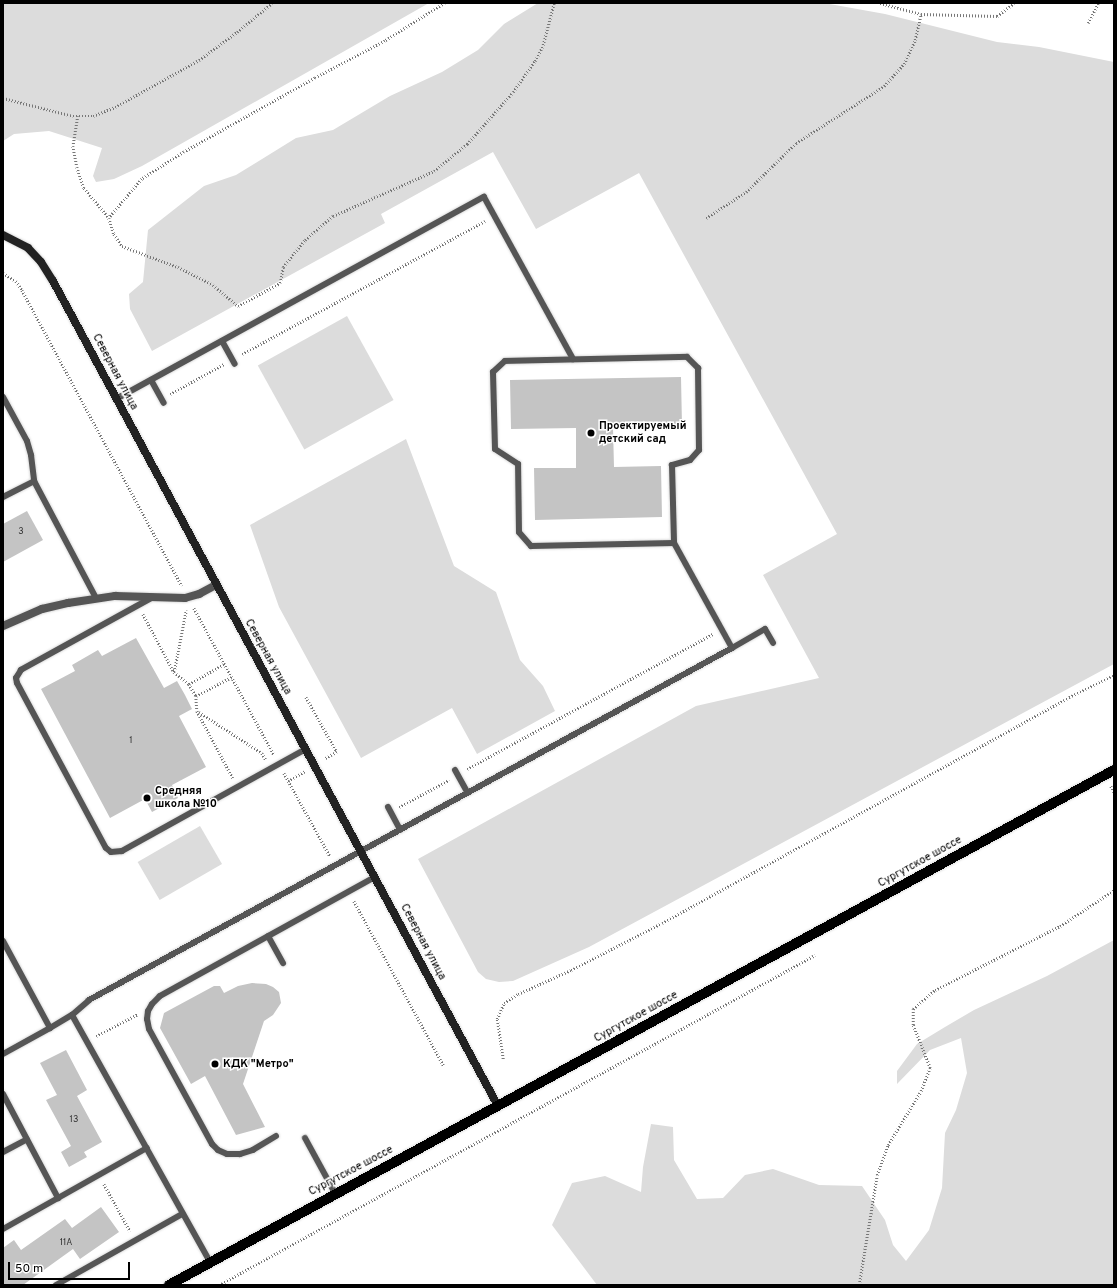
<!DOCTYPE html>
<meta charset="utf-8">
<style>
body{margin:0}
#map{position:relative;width:1117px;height:1288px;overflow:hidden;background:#fff;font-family:Overpass,sans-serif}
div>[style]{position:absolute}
.green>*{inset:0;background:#dcdcdc;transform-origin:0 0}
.building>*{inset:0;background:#c4c4c4}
.path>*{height:2.5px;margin-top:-1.25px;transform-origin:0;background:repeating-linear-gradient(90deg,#777 0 1px,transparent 0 3px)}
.roads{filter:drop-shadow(0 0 1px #dbdbdb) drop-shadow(0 0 1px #dbdbdb)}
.lane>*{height:6px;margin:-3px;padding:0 3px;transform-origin:3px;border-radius:3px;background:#555}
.street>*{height:8px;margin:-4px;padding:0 4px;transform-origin:4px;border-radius:4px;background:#555}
.secondary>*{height:8px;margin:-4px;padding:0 4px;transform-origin:4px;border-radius:4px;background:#222}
.primary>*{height:10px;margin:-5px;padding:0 5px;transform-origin:5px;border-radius:5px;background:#000}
.dots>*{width:11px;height:11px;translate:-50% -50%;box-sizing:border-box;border:2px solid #fff;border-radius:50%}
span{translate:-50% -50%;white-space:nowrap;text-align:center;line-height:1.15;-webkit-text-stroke:3px #fff;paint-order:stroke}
.number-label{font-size:9px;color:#313131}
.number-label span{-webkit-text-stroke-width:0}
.street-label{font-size:11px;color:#000}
.poi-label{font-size:11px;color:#000;font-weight:700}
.left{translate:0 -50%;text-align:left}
.frame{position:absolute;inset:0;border:4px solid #000;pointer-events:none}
.scale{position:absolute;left:8px;top:1262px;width:122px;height:18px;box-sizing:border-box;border:2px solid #000;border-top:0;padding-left:5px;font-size:12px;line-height:14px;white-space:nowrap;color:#000;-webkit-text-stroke:3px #fff;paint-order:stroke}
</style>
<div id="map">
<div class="green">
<div style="clip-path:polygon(3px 3px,429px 3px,142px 166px,114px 179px,96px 182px,93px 176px,102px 148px,49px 131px,14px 134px,3px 141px)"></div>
<div style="clip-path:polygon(538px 3px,824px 3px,885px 14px,997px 42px,1039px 47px,1114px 62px,1114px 664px,589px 947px,513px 981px,499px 982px,486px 979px,478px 972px,418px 859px,696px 706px,819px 678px,763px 575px,837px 534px,639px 173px,536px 229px,493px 152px,381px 214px,385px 223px,152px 351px,130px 309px,129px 294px,143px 282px,148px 230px,204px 186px,236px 175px,296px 138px,333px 130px,390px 96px,442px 72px,478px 50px,504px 24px)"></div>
<div style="left:347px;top:316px;width:96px;height:102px;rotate:61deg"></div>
<div style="clip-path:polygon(406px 439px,454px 566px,496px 592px,520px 660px,543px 686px,555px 711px,477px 754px,452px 708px,361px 758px,279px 607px,250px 525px)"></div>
<div style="left:200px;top:826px;width:44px;height:72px;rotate:60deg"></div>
<div style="clip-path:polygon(1114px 940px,1114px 1285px,597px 1285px,552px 1225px,572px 1183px,605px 1176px,641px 1192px,643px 1167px,651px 1124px,673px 1127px,674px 1160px,697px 1199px,723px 1198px,745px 1175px,773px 1169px,819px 1185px,862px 1186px,885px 1220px,893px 1245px,906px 1261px,929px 1230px,942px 1188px,945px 1133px,956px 1110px,967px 1073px,961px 1038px,930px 1050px,897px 1084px,897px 1071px,917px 1044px,945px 1027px,974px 1010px,1047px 976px)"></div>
</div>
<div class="building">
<div style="clip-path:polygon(681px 377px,682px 426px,613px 428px,614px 467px,661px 466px,662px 517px,535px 520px,534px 468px,576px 468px,576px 428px,511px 429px,510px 380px)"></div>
<div style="clip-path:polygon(27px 511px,43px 540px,3px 562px,3px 524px)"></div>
<div style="clip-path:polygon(136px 638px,164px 688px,177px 681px,185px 695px,192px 709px,179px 716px,206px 767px,172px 785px,178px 798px,152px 812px,145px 799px,110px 818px,41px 689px,75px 671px,72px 665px,98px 650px,102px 656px)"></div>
<div style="clip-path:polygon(252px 983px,266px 984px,273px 987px,279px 992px,281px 1003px,273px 1015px,264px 1021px,243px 1084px,265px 1127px,236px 1135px,205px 1076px,191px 1084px,160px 1028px,164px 1013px,214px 986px,220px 986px,224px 993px,238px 986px)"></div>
<div style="clip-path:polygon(66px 1050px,87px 1090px,77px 1096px,102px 1142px,84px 1152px,87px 1157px,69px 1167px,61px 1152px,71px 1146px,46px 1100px,57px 1095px,40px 1063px)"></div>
<div style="clip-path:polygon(101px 1207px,119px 1232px,80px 1259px,73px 1249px,23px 1285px,3px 1285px,3px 1248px,14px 1240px,21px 1250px,65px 1219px,72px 1228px)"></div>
</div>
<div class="path">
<div style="left:445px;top:3px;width:71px;rotate:147.7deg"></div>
<div style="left:385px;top:41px;width:79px;rotate:152.1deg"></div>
<div style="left:315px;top:78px;width:150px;rotate:150.5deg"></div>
<div style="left:184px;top:152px;width:50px;rotate:147.3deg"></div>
<div style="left:142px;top:179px;width:51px;rotate:130.2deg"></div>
<div style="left:109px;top:218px;width:17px;rotate:73deg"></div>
<div style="left:114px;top:234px;width:14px;rotate:56deg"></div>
<div style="left:122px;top:246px;width:60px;rotate:20.6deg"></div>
<div style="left:178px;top:267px;width:39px;rotate:27deg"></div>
<div style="left:213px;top:285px;width:33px;rotate:40deg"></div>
<div style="left:238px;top:306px;width:48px;rotate:-28.7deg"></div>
<div style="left:280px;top:283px;width:16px;rotate:-79deg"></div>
<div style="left:283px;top:267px;width:35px;rotate:-51deg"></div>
<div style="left:305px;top:240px;width:37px;rotate:-41deg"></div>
<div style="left:333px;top:216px;width:111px;rotate:-24deg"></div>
<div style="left:434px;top:171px;width:43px;rotate:-39.3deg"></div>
<div style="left:467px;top:144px;width:69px;rotate:-48.5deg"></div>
<div style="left:513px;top:92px;width:38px;rotate:-55deg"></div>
<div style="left:535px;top:61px;width:18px;rotate:-63deg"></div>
<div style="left:543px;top:45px;width:43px;rotate:-75.3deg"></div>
<div style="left:880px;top:3px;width:42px;rotate:15deg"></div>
<div style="left:921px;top:14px;width:76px;rotate:1.5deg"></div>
<div style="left:997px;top:16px;width:21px;rotate:-37deg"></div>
<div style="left:1088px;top:23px;width:22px;rotate:-63deg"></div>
<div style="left:3px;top:98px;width:72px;rotate:14.4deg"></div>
<div style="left:73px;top:116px;width:20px"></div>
<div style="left:93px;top:116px;width:24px;rotate:-22deg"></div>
<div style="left:115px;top:107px;width:96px;rotate:-29.2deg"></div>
<div style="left:199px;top:60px;width:47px;rotate:-36.4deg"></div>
<div style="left:237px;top:32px;width:45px;rotate:-39.6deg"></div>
<div style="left:78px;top:116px;width:30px;rotate:99deg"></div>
<div style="left:73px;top:146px;width:21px;rotate:79deg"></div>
<div style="left:77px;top:167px;width:22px;rotate:72deg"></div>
<div style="left:84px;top:188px;width:39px;rotate:50deg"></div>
<div style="left:706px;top:218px;width:48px;rotate:-33deg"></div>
<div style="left:746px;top:192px;width:70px;rotate:-44.4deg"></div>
<div style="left:796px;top:143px;width:105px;rotate:-32.9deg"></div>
<div style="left:884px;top:86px;width:30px;rotate:-48deg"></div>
<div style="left:904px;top:64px;width:26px;rotate:-65deg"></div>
<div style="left:915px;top:40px;width:27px;rotate:-77deg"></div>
<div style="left:3px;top:273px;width:15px;rotate:32deg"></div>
<div style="left:16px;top:281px;width:11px;rotate:56deg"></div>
<div style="left:22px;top:290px;width:336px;rotate:61.6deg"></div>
<div style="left:242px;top:354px;width:277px;rotate:-28.7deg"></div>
<div style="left:170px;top:394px;width:62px;rotate:-29.1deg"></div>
<div style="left:194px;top:608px;width:167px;rotate:61.4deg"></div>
<div style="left:143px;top:614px;width:66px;rotate:61.9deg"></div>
<div style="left:174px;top:672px;width:19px;rotate:39deg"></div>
<div style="left:189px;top:684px;width:14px;rotate:60deg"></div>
<div style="left:196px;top:696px;width:15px;rotate:86deg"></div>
<div style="left:197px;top:711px;width:76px;rotate:61.8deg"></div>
<div style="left:174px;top:672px;width:63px;rotate:-79deg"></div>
<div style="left:189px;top:684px;width:40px;rotate:-29.7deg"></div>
<div style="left:196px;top:696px;width:40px;rotate:-28deg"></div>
<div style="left:306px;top:697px;width:63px;rotate:60.6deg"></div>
<div style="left:337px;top:752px;width:14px;rotate:150deg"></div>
<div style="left:199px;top:712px;width:75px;rotate:33.1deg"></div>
<div style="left:262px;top:753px;width:8px;rotate:60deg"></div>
<div style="left:467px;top:769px;width:281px;rotate:-28.8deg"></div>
<div style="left:284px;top:773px;width:95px;rotate:61deg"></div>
<div style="left:288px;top:781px;width:20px;rotate:-30deg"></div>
<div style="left:1111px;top:786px;width:7px;rotate:63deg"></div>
<div style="left:399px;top:807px;width:57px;rotate:-28.4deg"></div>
<div style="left:354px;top:901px;width:188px;rotate:61.4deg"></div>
<div style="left:96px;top:1036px;width:47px;rotate:-27.6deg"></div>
<div style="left:503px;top:1059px;width:40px;rotate:-98.5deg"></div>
<div style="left:497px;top:1019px;width:17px;rotate:-66deg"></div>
<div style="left:504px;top:1003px;width:17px;rotate:-33deg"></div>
<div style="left:518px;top:994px;width:58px;rotate:-24.4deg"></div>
<div style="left:571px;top:970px;width:102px;rotate:-27.3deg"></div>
<div style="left:662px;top:923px;width:466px;rotate:-29deg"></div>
<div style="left:1069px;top:697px;width:50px;rotate:-26.1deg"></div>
<div style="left:104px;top:1184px;width:54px;rotate:61deg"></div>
<div style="left:219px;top:1285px;width:681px;rotate:-28.97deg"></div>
<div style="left:859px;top:1285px;width:111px;rotate:-80.7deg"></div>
<div style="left:877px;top:1175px;width:32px;rotate:-70deg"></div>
<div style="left:888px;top:1145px;width:63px;rotate:-58.6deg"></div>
<div style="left:921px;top:1091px;width:25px;rotate:-69deg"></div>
<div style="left:930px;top:1068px;width:46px;rotate:-111.6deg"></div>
<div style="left:913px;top:1025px;width:16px;rotate:-90deg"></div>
<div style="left:913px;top:1009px;width:29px;rotate:-41deg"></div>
<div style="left:935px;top:990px;width:140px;rotate:-27.1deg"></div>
<div style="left:1060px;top:926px;width:65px;rotate:-33.7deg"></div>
</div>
<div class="roads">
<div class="lane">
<div style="left:222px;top:341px;width:26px;rotate:61deg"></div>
<div style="left:687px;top:357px;width:16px;rotate:45deg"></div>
<div style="left:698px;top:368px;width:82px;rotate:89.3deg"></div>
<div style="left:699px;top:450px;width:13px;rotate:132deg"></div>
<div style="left:690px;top:460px;width:19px;rotate:164deg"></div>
<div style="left:672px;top:465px;width:78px;rotate:88.5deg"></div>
<div style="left:674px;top:543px;width:143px;rotate:178.8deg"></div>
<div style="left:531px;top:546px;width:18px;rotate:-131deg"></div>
<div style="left:519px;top:532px;width:68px;rotate:-90.8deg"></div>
<div style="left:518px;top:464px;width:27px;rotate:-147deg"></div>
<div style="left:495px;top:449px;width:77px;rotate:-91.5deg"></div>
<div style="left:493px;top:372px;width:16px;rotate:-43deg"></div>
<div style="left:505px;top:361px;width:182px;rotate:-1.3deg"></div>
<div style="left:151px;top:380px;width:26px;rotate:61deg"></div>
<div style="left:3px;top:397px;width:50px;rotate:61.4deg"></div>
<div style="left:27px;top:441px;width:15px;rotate:74deg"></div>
<div style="left:31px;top:455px;width:26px;rotate:83deg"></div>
<div style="left:34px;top:481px;width:132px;rotate:62.1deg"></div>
<div style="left:116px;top:399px;width:420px;rotate:-28.8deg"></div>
<div style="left:484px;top:197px;width:185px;rotate:61.2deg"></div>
<div style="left:3px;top:497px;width:35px;rotate:-27deg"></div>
<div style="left:153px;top:597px;width:151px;rotate:151.1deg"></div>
<div style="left:21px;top:670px;width:9px;rotate:122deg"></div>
<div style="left:16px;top:678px;width:5px;rotate:79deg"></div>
<div style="left:17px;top:683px;width:187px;rotate:61.7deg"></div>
<div style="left:106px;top:848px;width:6px;rotate:39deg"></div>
<div style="left:111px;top:852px;width:11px;rotate:-5deg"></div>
<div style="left:122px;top:851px;width:210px;rotate:-29deg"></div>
<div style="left:732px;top:648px;width:38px;rotate:-30deg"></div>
<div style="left:765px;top:629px;width:16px;rotate:60deg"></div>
<div style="left:455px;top:770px;width:26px;rotate:61deg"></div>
<div style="left:388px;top:807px;width:26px;rotate:62deg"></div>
<div style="left:268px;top:936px;width:31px;rotate:61deg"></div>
<div style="left:3px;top:941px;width:99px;rotate:61.6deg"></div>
<div style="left:50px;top:1028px;width:26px;rotate:-31deg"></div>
<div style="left:72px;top:1015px;width:23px;rotate:-41deg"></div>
<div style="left:89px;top:1000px;width:733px;rotate:-28.7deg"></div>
<div style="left:732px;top:648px;width:120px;rotate:-118.9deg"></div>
<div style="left:72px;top:1015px;width:283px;rotate:60.8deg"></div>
<div style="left:3px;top:1054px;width:54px;rotate:-29deg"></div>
<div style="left:3px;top:1094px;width:118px;rotate:62.1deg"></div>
<div style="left:276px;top:1136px;width:27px;rotate:149deg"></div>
<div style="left:253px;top:1150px;width:14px;rotate:163deg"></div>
<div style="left:240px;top:1154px;width:13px;rotate:180deg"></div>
<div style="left:227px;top:1154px;width:10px;rotate:-156deg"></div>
<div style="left:218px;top:1150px;width:8px;rotate:-135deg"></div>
<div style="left:212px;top:1144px;width:131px;rotate:-118.7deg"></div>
<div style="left:149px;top:1029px;width:10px;rotate:-101deg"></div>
<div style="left:147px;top:1019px;width:8px;rotate:-83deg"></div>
<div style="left:148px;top:1011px;width:8px;rotate:-60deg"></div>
<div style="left:152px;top:1004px;width:11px;rotate:-45deg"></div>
<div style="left:160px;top:996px;width:246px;rotate:-29deg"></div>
<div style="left:305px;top:1138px;width:63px;rotate:61.4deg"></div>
<div style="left:3px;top:1152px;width:27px;rotate:-28deg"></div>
<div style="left:3px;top:1229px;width:165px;rotate:-29.4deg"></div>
<div style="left:56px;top:1285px;width:145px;rotate:-29.4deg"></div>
</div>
<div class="street">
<div style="left:3px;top:626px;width:43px;rotate:-23.6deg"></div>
<div style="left:42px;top:609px;width:27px;rotate:-13deg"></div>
<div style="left:68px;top:603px;width:48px;rotate:-8.5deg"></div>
<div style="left:115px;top:596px;width:70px;rotate:1.6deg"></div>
<div style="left:185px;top:598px;width:15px;rotate:-16deg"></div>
<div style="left:199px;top:594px;width:19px;rotate:-28deg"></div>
</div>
<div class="secondary">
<div style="left:3px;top:235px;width:28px;rotate:27deg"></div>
<div style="left:28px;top:248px;width:19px;rotate:47deg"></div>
<div style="left:41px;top:262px;width:22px;rotate:58deg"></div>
<div style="left:53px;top:281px;width:937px;rotate:61.66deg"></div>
</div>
<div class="primary">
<div style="left:169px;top:1285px;width:1076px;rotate:-28.59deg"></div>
</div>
</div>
<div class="dots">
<div style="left:591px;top:433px;background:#000"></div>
<div style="left:147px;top:798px;background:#000"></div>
<div style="left:215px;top:1064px;background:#000"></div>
</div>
<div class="number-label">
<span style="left:21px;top:532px">3</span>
<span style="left:131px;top:741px">1</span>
<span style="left:74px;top:1120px">13</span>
<span style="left:66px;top:1243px">11А</span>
</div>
<div class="street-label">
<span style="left:115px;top:372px;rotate:62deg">Северная улица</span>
<span style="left:268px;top:657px;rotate:61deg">Северная улица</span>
<span style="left:920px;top:862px;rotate:-29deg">Сургутское шоссе</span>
<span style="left:423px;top:942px;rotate:62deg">Северная улица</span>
<span style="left:636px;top:1017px;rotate:-29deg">Сургутское шоссе</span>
<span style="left:351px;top:1171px;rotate:-28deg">Сургутское шоссе</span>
</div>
<div class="poi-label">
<span class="left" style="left:599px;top:433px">Проектируемый<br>детский сад</span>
<span class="left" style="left:155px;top:798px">Средняя<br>школа №10</span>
<span class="left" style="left:223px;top:1064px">КДК "Метро"</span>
</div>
<div class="frame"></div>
<div class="scale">50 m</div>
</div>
